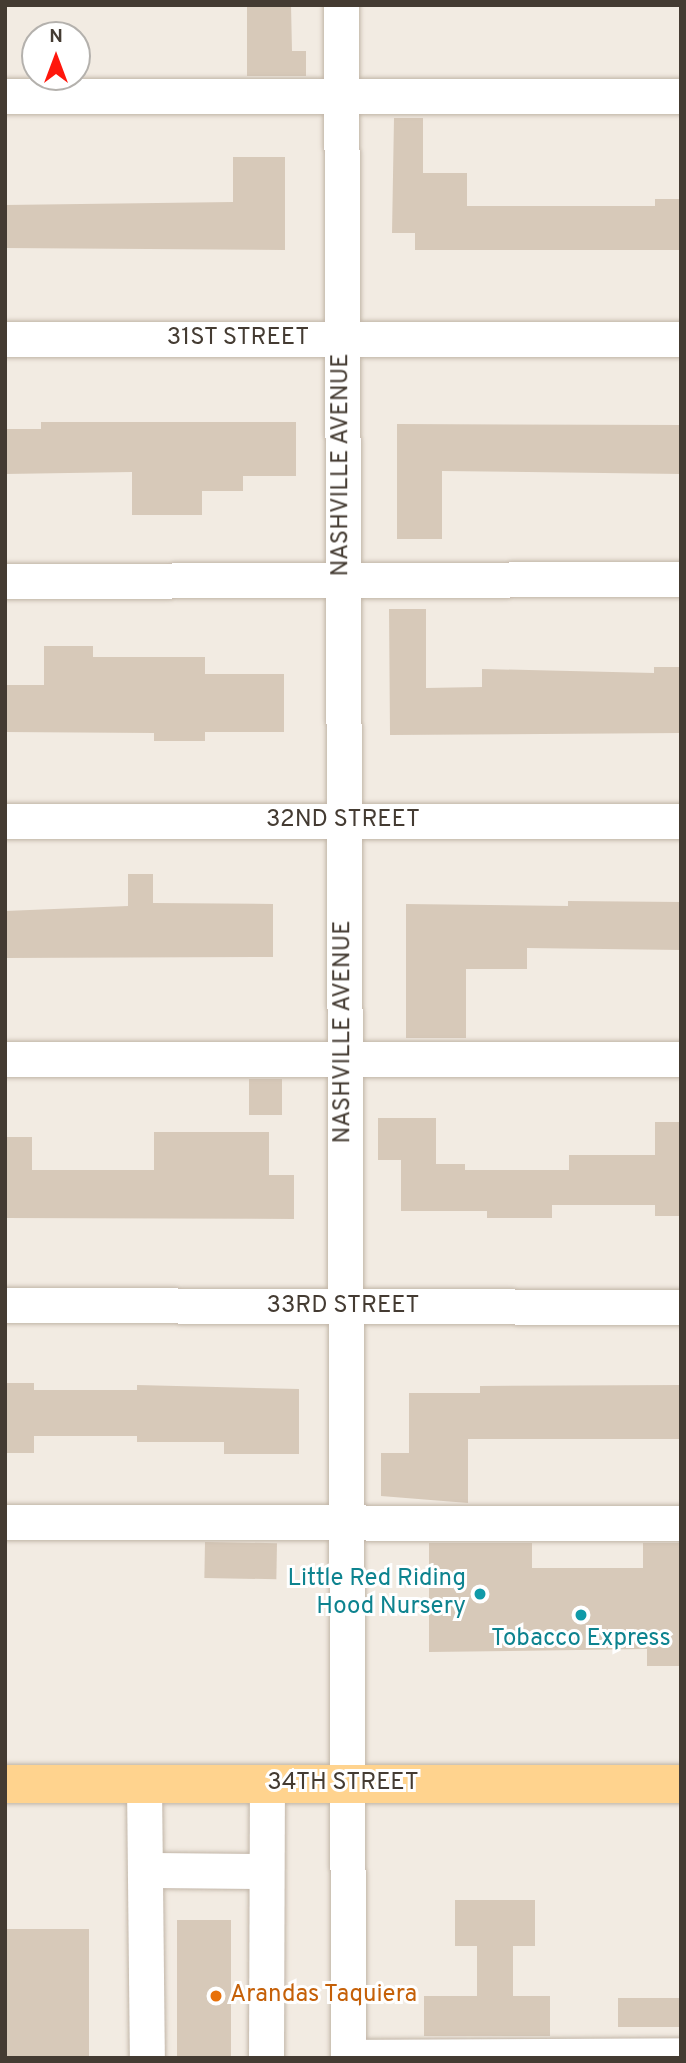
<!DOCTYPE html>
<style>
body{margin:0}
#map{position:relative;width:686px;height:2063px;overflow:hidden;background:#f2ebe2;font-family:Overpass,sans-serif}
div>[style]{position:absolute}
.building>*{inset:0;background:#d7c9b9;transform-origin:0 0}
.roads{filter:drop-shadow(0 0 2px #c1b5a7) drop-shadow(0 0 2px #c1b5a7)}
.minor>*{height:35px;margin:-17.5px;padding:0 17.5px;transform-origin:17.5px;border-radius:17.5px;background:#fff}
.major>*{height:38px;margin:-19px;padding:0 19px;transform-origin:19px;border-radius:19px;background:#ffd38e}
.dots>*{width:19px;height:19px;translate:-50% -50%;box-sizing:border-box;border:4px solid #fff;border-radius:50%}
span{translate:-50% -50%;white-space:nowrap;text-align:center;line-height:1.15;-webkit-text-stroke:6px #fff;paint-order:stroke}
.street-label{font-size:24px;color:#443b32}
.culture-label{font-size:24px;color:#0d838f}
.right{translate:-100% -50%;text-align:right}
.food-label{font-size:24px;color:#c56008}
.left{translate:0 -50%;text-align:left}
.frame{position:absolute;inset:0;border:7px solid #443b32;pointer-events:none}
.north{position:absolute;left:21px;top:21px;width:70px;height:70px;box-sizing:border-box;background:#fff;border:2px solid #b4b1ad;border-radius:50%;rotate:0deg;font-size:19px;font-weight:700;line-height:28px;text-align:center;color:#443b32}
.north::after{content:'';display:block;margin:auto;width:24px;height:32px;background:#ff170c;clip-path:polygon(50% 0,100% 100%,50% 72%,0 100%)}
</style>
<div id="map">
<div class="building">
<div style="clip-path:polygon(247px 5px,291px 5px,292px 51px,306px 51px,306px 76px,247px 76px)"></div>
<div style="clip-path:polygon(394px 118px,423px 118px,423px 173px,467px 173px,467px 206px,655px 206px,655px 199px,681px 199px,681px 250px,415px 250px,415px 233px,392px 233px)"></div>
<div style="clip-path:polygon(233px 157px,285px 157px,285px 250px,5px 248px,5px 205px,233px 202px)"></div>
<div style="clip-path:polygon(41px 422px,296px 422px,296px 476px,243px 476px,243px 491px,202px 491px,202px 515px,132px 515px,132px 472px,5px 474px,5px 429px,41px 429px)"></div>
<div style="clip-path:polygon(397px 424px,681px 425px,681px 474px,442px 471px,442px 539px,397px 539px)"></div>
<div style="clip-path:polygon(389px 609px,426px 609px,426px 688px,482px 687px,482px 669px,654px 673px,654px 667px,681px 667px,681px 733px,390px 735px)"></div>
<div style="clip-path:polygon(44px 646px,93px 646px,93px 657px,205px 657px,205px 674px,284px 674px,284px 732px,205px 732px,205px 741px,154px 741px,154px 733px,5px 732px,5px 685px,44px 685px)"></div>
<div style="clip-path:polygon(128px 874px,153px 874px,153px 903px,273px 904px,273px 957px,5px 958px,5px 911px,128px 906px)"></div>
<div style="clip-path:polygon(568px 901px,681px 902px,681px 950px,527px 948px,527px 969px,466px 969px,466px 1038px,406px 1038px,406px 904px,568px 906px)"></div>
<div style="left:249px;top:1079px;width:33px;height:36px"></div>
<div style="clip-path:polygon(378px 1118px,436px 1118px,436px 1164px,465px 1164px,465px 1170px,569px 1170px,569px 1155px,655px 1155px,655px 1122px,681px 1122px,681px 1216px,655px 1216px,655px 1205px,552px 1205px,552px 1218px,487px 1218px,487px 1211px,401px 1211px,401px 1160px,378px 1160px)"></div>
<div style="clip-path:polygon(154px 1132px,269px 1132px,269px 1175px,294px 1175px,294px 1219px,5px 1218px,5px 1137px,32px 1137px,32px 1170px,154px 1170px)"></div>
<div style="clip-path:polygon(5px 1383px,34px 1383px,34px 1390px,137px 1390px,137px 1385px,299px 1389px,299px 1454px,224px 1454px,224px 1442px,137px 1442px,137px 1436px,34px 1436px,34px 1453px,5px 1453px)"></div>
<div style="clip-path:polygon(681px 1385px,681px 1439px,468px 1439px,468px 1503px,381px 1496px,381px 1453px,409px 1453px,409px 1393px,480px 1393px,480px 1386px)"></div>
<div style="left:205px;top:1542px;width:72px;height:36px;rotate:1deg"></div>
<div style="clip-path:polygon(429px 1543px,532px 1543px,532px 1568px,643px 1568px,643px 1543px,681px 1543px,681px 1666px,647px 1666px,647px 1649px,429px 1652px)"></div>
<div style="clip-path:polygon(455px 1900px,535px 1900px,535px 1946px,513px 1946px,513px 1996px,550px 1996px,550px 2036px,424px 2036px,424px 1996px,477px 1996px,477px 1946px,455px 1946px)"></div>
<div style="left:177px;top:1920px;width:54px;height:138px"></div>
<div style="left:5px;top:1929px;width:84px;height:129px"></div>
<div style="left:618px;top:1998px;width:63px;height:29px"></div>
</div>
<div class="roads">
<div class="minor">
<div style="left:341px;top:5px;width:2053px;rotate:89.8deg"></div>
<div style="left:5px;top:96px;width:676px"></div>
<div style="left:5px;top:339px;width:676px"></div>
<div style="left:5px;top:581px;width:676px;rotate:-0.17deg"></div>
<div style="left:5px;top:821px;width:676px"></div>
<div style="left:5px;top:1059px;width:676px"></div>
<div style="left:5px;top:1305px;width:676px;rotate:0.17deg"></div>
<div style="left:5px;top:1522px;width:676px;rotate:0.08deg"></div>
<div style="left:144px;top:1784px;width:274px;rotate:89.4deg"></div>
<div style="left:145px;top:1870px;width:120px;rotate:0.5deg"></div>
<div style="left:348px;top:2057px;width:333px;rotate:-0.3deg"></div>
<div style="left:266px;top:2058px;width:274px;rotate:-89.8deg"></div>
</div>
<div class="major">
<div style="left:5px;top:1784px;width:676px"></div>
</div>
</div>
<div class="dots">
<div style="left:480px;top:1594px;background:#0f9aa8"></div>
<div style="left:581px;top:1615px;background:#0f9aa8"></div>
<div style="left:216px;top:1996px;background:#e8710a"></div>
</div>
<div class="street-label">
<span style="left:238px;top:339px">31ST STREET</span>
<span style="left:342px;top:465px;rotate:-90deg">NASHVILLE AVENUE</span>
<span style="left:343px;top:821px">32ND STREET</span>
<span style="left:344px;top:1032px;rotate:-90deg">NASHVILLE AVENUE</span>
<span style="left:343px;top:1307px">33RD STREET</span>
<span style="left:343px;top:1784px">34TH STREET</span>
</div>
<div class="culture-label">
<span class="right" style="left:466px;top:1594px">Little Red Riding<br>Hood Nursery</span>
<span style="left:581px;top:1640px">Tobacco Express</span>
</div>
<div class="food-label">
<span class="left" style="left:230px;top:1996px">Arandas Taquiera</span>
</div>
<div class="frame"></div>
<div class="north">N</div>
</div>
